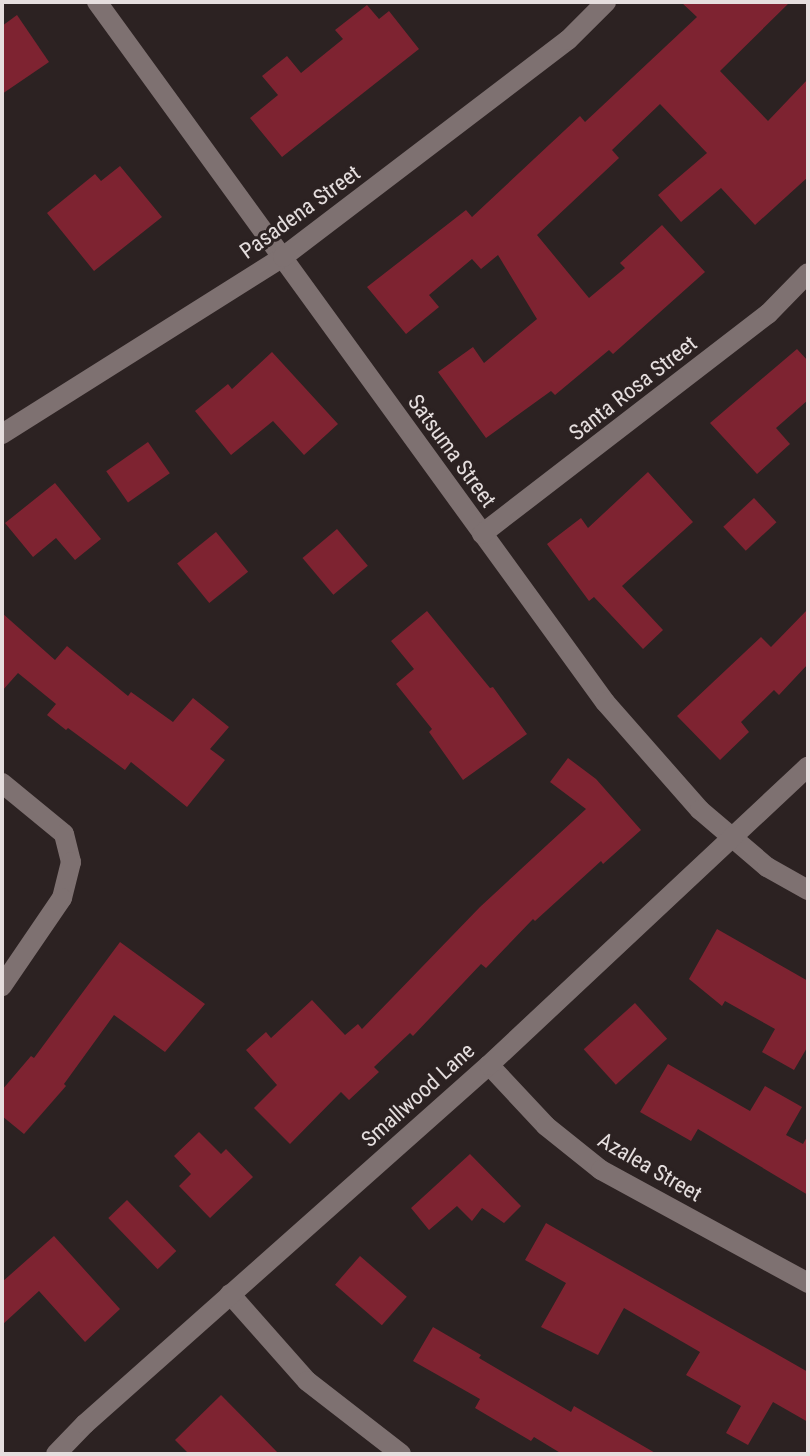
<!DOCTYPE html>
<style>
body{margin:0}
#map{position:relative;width:810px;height:1456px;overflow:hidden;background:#2c2222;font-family:"Roboto Condensed",sans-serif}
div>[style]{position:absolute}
.building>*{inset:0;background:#7e2331;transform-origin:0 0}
.minor>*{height:20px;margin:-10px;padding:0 10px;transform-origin:10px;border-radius:10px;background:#7e7171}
span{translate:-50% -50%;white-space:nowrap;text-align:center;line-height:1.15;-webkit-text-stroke:6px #2c2222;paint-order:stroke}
.street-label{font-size:22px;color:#e5dede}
.frame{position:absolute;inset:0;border:4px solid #e5dede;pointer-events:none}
</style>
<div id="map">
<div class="building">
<div style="clip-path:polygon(681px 2px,790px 2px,720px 71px,768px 121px,808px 79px,808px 177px,755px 225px,721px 188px,681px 222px,658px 195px,707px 153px,660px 104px,612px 150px,619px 158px,537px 235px,589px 298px,625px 268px,620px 263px,662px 225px,705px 272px,613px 354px,609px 350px,555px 395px,551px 391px,486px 438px,438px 372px,473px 347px,484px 363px,537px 319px,498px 255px,481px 269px,472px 259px,429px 295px,439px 307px,406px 334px,367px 287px,466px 210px,472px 217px,580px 116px,585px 122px,697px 17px)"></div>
<div style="clip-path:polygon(367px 5px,379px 19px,389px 11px,419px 49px,282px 157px,250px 118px,278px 95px,262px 76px,287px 56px,301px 73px,343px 39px,335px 30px)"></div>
<div style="clip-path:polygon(17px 15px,49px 62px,2px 94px,2px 26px)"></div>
<div style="clip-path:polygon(120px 166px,162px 217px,94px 271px,47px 213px,95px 174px,101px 181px)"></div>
<div style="clip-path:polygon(797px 349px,808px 361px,808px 400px,776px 428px,790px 444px,757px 474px,710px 423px)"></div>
<div style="clip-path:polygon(272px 352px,338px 424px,304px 455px,273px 421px,231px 455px,195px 411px,228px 384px,232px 389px)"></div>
<div style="left:148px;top:442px;width:38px;height:51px;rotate:55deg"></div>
<div style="clip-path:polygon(648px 472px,693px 522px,622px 586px,663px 630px,643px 649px,594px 597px,589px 601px,547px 544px,581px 518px,588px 528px)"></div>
<div style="clip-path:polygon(55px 483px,101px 539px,75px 560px,56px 538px,33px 557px,5px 523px)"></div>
<div style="left:754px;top:498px;width:33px;height:42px;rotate:47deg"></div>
<div style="left:337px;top:529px;width:48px;height:45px;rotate:50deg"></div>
<div style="left:216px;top:532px;width:51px;height:50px;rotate:51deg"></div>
<div style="clip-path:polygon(808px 609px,808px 664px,779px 695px,774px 690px,741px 722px,749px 732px,720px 760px,677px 716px,761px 637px,771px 647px)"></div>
<div style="clip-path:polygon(427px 611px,490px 688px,493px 687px,527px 734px,463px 780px,429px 732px,432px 729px,396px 684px,414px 669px,391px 641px)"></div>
<div style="clip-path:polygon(2px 613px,55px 660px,67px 646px,128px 696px,131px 692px,173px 722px,193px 698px,229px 727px,210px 749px,225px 760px,187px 807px,131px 762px,125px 770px,68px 728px,66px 730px,47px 715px,56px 704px,18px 673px,2px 691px)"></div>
<div style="clip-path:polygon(568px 758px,596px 779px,641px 830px,603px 864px,601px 861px,535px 921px,533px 919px,486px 968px,481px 964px,413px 1036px,410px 1033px,374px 1067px,379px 1072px,349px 1100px,341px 1092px,290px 1144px,254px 1108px,277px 1085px,246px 1050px,266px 1032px,271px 1038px,312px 1000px,345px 1035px,358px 1024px,362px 1029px,480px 907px,586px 809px,550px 782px)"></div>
<div style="clip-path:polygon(717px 929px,808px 981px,808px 1046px,794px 1070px,762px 1052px,775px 1029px,725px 1001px,722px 1006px,689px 979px)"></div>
<div style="clip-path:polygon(120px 942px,205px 1004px,165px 1052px,114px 1015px,64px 1084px,66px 1086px,24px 1134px,2px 1116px,2px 1090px,31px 1056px,34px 1058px)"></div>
<div style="left:635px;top:1003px;width:48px;height:69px;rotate:48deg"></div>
<div style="clip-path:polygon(668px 1064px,750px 1111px,765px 1086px,802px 1107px,786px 1135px,803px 1144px,808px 1135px,808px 1195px,698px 1129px,691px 1141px,640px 1112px)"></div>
<div style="clip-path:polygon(199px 1132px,221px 1154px,226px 1149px,253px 1177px,210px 1218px,179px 1186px,191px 1174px,174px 1156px)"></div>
<div style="clip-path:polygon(470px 1154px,521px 1206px,504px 1223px,482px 1208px,472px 1221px,457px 1206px,429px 1230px,411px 1208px)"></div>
<div style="left:127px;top:1200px;width:71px;height:26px;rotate:46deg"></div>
<div style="clip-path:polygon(546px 1223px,808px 1372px,808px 1422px,773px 1402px,748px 1445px,726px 1433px,741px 1406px,686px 1375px,700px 1352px,624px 1308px,598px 1355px,541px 1327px,566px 1283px,525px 1260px)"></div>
<div style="clip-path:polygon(54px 1236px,120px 1309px,85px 1342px,39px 1291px,2px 1325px,2px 1282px)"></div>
<div style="left:360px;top:1256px;width:62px;height:38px;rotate:41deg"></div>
<div style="clip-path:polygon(433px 1327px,481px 1355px,479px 1358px,571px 1412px,574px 1406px,657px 1454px,562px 1454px,534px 1437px,531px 1441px,475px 1408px,480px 1399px,413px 1361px)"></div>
<div style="clip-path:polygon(221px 1395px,279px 1454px,189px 1454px,175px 1440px)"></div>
</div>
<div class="minor">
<div style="left:97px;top:2px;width:865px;rotate:54.03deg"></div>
<div style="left:605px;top:702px;width:144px;rotate:48.7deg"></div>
<div style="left:700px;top:810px;width:88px;rotate:40.4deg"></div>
<div style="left:767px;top:867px;width:47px;rotate:29.3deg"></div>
<div style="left:2px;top:434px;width:332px;rotate:-32.2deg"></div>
<div style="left:283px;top:257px;width:358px;rotate:-37.3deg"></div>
<div style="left:568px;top:40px;width:54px;rotate:-45deg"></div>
<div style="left:482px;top:534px;width:361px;rotate:-37.6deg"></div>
<div style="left:768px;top:314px;width:57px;rotate:-45.7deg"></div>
<div style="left:2px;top:783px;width:80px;rotate:39.4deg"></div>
<div style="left:64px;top:834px;width:29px;rotate:76deg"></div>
<div style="left:71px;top:862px;width:37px;rotate:104deg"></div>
<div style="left:62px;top:898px;width:107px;rotate:124.3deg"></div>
<div style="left:489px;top:1065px;width:83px;rotate:46.9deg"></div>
<div style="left:546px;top:1126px;width:70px;rotate:38.7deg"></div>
<div style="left:601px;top:1170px;width:236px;rotate:28.6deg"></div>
<div style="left:230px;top:1294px;width:116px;rotate:48.5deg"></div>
<div style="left:307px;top:1381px;width:119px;rotate:37.8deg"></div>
<div style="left:56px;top:1454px;width:42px;rotate:-46deg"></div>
<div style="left:85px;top:1424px;width:540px;rotate:-41.62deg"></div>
<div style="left:489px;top:1065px;width:437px;rotate:-43.1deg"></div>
</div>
<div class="street-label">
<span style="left:300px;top:212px;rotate:-36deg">Pasadena Street</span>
<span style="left:633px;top:388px;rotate:-38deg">Santa Rosa Street</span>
<span style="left:452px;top:451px;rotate:54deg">Satsuma Street</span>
<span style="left:418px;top:1095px;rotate:-42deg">Smallwood Lane</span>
<span style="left:650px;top:1167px;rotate:30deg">Azalea Street</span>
</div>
<div class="frame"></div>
</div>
